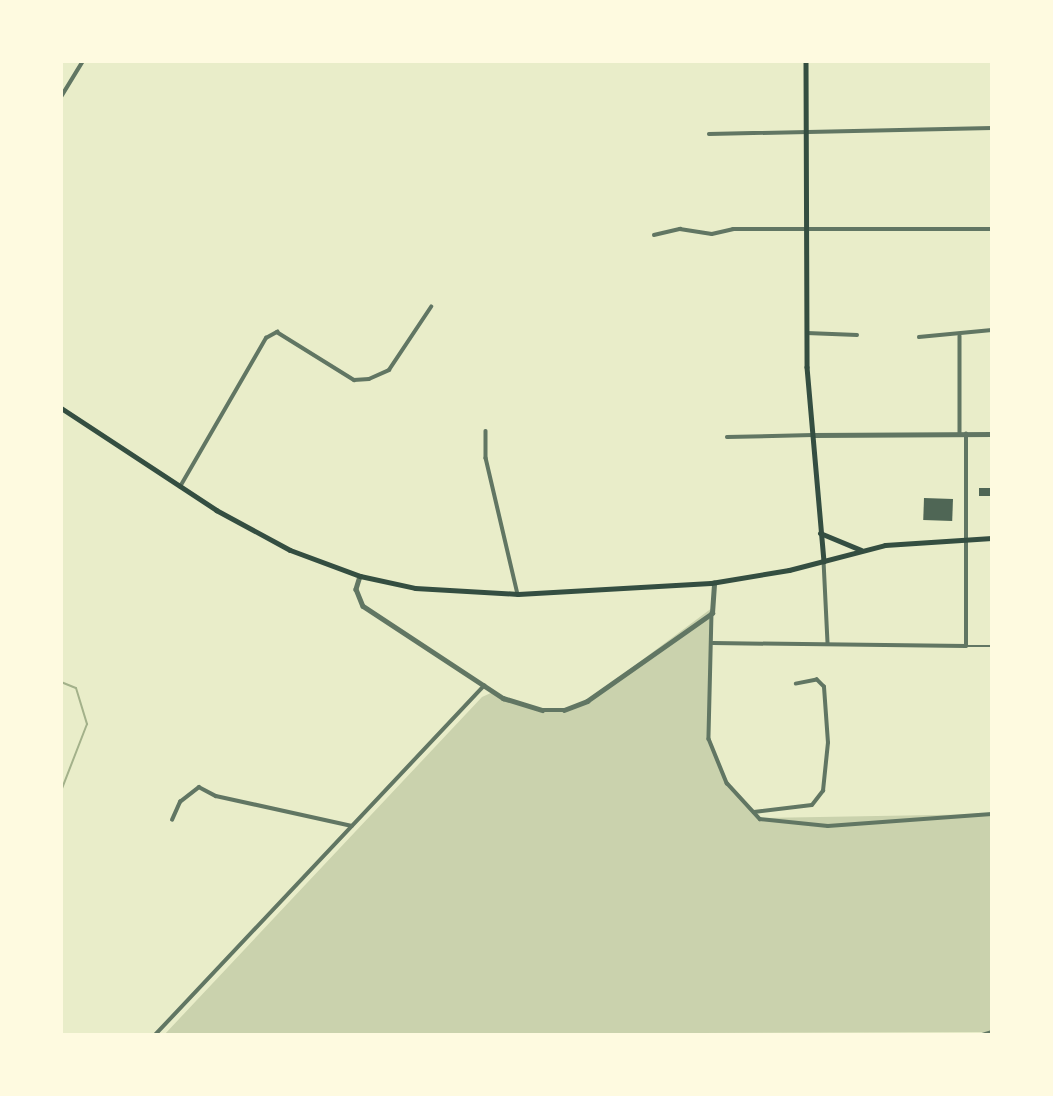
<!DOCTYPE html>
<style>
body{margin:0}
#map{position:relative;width:1053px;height:1096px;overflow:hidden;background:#e9edc9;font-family:Bitter,serif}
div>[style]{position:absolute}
.green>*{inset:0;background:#cad2ad}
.stream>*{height:2px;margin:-1px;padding:0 1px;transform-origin:1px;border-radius:1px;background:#a3b18a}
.building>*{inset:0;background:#4f6655;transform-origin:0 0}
.service>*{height:2px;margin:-1px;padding:0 1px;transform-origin:1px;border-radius:1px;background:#617663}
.minor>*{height:3.5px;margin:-1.75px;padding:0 1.75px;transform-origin:1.75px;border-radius:1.75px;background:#617663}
.tertiary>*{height:4.5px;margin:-2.25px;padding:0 2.25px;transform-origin:2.25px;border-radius:2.25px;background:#617663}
.secondary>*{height:4.5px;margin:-2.25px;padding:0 2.25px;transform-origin:2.25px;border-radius:2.25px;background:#344e41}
.primary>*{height:5px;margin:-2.5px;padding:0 2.5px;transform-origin:2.5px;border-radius:2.5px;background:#344e41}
span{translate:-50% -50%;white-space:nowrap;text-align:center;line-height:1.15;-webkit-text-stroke:7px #fefae0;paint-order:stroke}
.frame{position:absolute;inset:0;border:63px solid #fefae0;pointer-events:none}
</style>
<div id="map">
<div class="green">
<div style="clip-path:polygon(712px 608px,708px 738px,730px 786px,760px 818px,992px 814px,992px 1032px,164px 1035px,482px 697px,493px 692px,537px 710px,559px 710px,587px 701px)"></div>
</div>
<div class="stream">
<div style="left:61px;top:682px;width:16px;rotate:22deg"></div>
<div style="left:76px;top:688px;width:38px;rotate:73deg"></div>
<div style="left:87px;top:724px;width:72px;rotate:111.2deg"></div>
</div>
<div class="building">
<div style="left:979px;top:488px;width:13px;height:8px"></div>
<div style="left:924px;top:498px;width:29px;height:22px;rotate:2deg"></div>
</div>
<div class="service">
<div style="left:967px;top:646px;width:25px"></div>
</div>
<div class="minor">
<div style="left:61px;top:97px;width:42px;rotate:-58.6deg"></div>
<div style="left:709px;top:134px;width:283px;rotate:-1.2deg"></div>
<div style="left:654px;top:235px;width:27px;rotate:-13deg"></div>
<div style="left:680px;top:229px;width:32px;rotate:9deg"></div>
<div style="left:712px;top:234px;width:22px;rotate:-13deg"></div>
<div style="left:733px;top:229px;width:259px"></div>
<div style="left:807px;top:333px;width:50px;rotate:2.3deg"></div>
<div style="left:960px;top:336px;width:98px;rotate:90deg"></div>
<div style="left:919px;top:337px;width:73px;rotate:-5.5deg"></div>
<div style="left:486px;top:431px;width:27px;rotate:90deg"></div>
<div style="left:486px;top:458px;width:140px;rotate:76.8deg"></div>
<div style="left:727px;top:437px;width:86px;rotate:-1.3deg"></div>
<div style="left:180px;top:487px;width:172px;rotate:-60deg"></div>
<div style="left:266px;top:338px;width:13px;rotate:-29deg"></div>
<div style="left:277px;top:332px;width:91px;rotate:31.9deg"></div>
<div style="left:354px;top:380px;width:15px;rotate:-4deg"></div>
<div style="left:369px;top:379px;width:22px;rotate:-24deg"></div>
<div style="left:389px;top:370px;width:76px;rotate:-56.3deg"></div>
<div style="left:824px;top:561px;width:83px;rotate:87.2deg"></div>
<div style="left:712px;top:613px;width:126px;rotate:91.4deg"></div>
<div style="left:709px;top:739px;width:48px;rotate:67.8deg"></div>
<div style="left:727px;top:783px;width:49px;rotate:47.5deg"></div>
<div style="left:760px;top:819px;width:68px;rotate:5.9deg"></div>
<div style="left:828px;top:826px;width:164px;rotate:-4.2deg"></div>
<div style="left:713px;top:643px;width:253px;rotate:0.7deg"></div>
<div style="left:966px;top:646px;width:212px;rotate:-90deg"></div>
<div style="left:754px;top:812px;width:58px;rotate:-6.9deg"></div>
<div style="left:812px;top:805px;width:18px;rotate:-52deg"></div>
<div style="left:823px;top:791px;width:48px;rotate:-84.1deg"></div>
<div style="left:828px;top:743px;width:56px;rotate:-94.1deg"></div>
<div style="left:824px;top:687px;width:10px;rotate:-135deg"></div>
<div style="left:817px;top:680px;width:21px;rotate:169deg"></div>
<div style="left:172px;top:820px;width:20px;rotate:-66deg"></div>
<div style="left:180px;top:802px;width:24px;rotate:-38deg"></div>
<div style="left:199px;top:787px;width:19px;rotate:28deg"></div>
<div style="left:216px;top:796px;width:139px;rotate:12.4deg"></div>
<div style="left:155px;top:1035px;width:480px;rotate:-46.7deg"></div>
</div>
<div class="tertiary">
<div style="left:813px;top:435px;width:179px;rotate:-0.3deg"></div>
<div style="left:360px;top:576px;width:14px;rotate:107deg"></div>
<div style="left:356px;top:589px;width:18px;rotate:68deg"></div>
<div style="left:363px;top:606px;width:168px;rotate:33.3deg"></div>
<div style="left:503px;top:698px;width:41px;rotate:17.1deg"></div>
<div style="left:542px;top:710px;width:22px"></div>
<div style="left:564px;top:710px;width:25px;rotate:-21deg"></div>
<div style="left:587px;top:701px;width:153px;rotate:-35.1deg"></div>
<div style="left:712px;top:613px;width:30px;rotate:-86deg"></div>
<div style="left:982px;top:1035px;width:10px;rotate:-17deg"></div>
</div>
<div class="secondary">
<div style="left:806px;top:61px;width:306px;rotate:89.8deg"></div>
<div style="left:807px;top:367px;width:195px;rotate:85deg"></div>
</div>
<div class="primary">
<div style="left:61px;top:408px;width:186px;rotate:33.3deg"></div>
<div style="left:216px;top:510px;width:84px;rotate:28.4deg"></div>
<div style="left:290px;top:550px;width:75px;rotate:20.4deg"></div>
<div style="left:360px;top:576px;width:56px;rotate:12.3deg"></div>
<div style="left:415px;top:588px;width:103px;rotate:3.3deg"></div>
<div style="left:518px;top:594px;width:193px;rotate:-3.3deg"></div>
<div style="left:711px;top:583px;width:79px;rotate:-9.5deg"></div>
<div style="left:789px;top:570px;width:99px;rotate:-14.6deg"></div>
<div style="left:885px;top:545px;width:107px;rotate:-3.7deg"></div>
<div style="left:820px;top:533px;width:44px;rotate:22.5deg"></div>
</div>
<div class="frame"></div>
</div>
